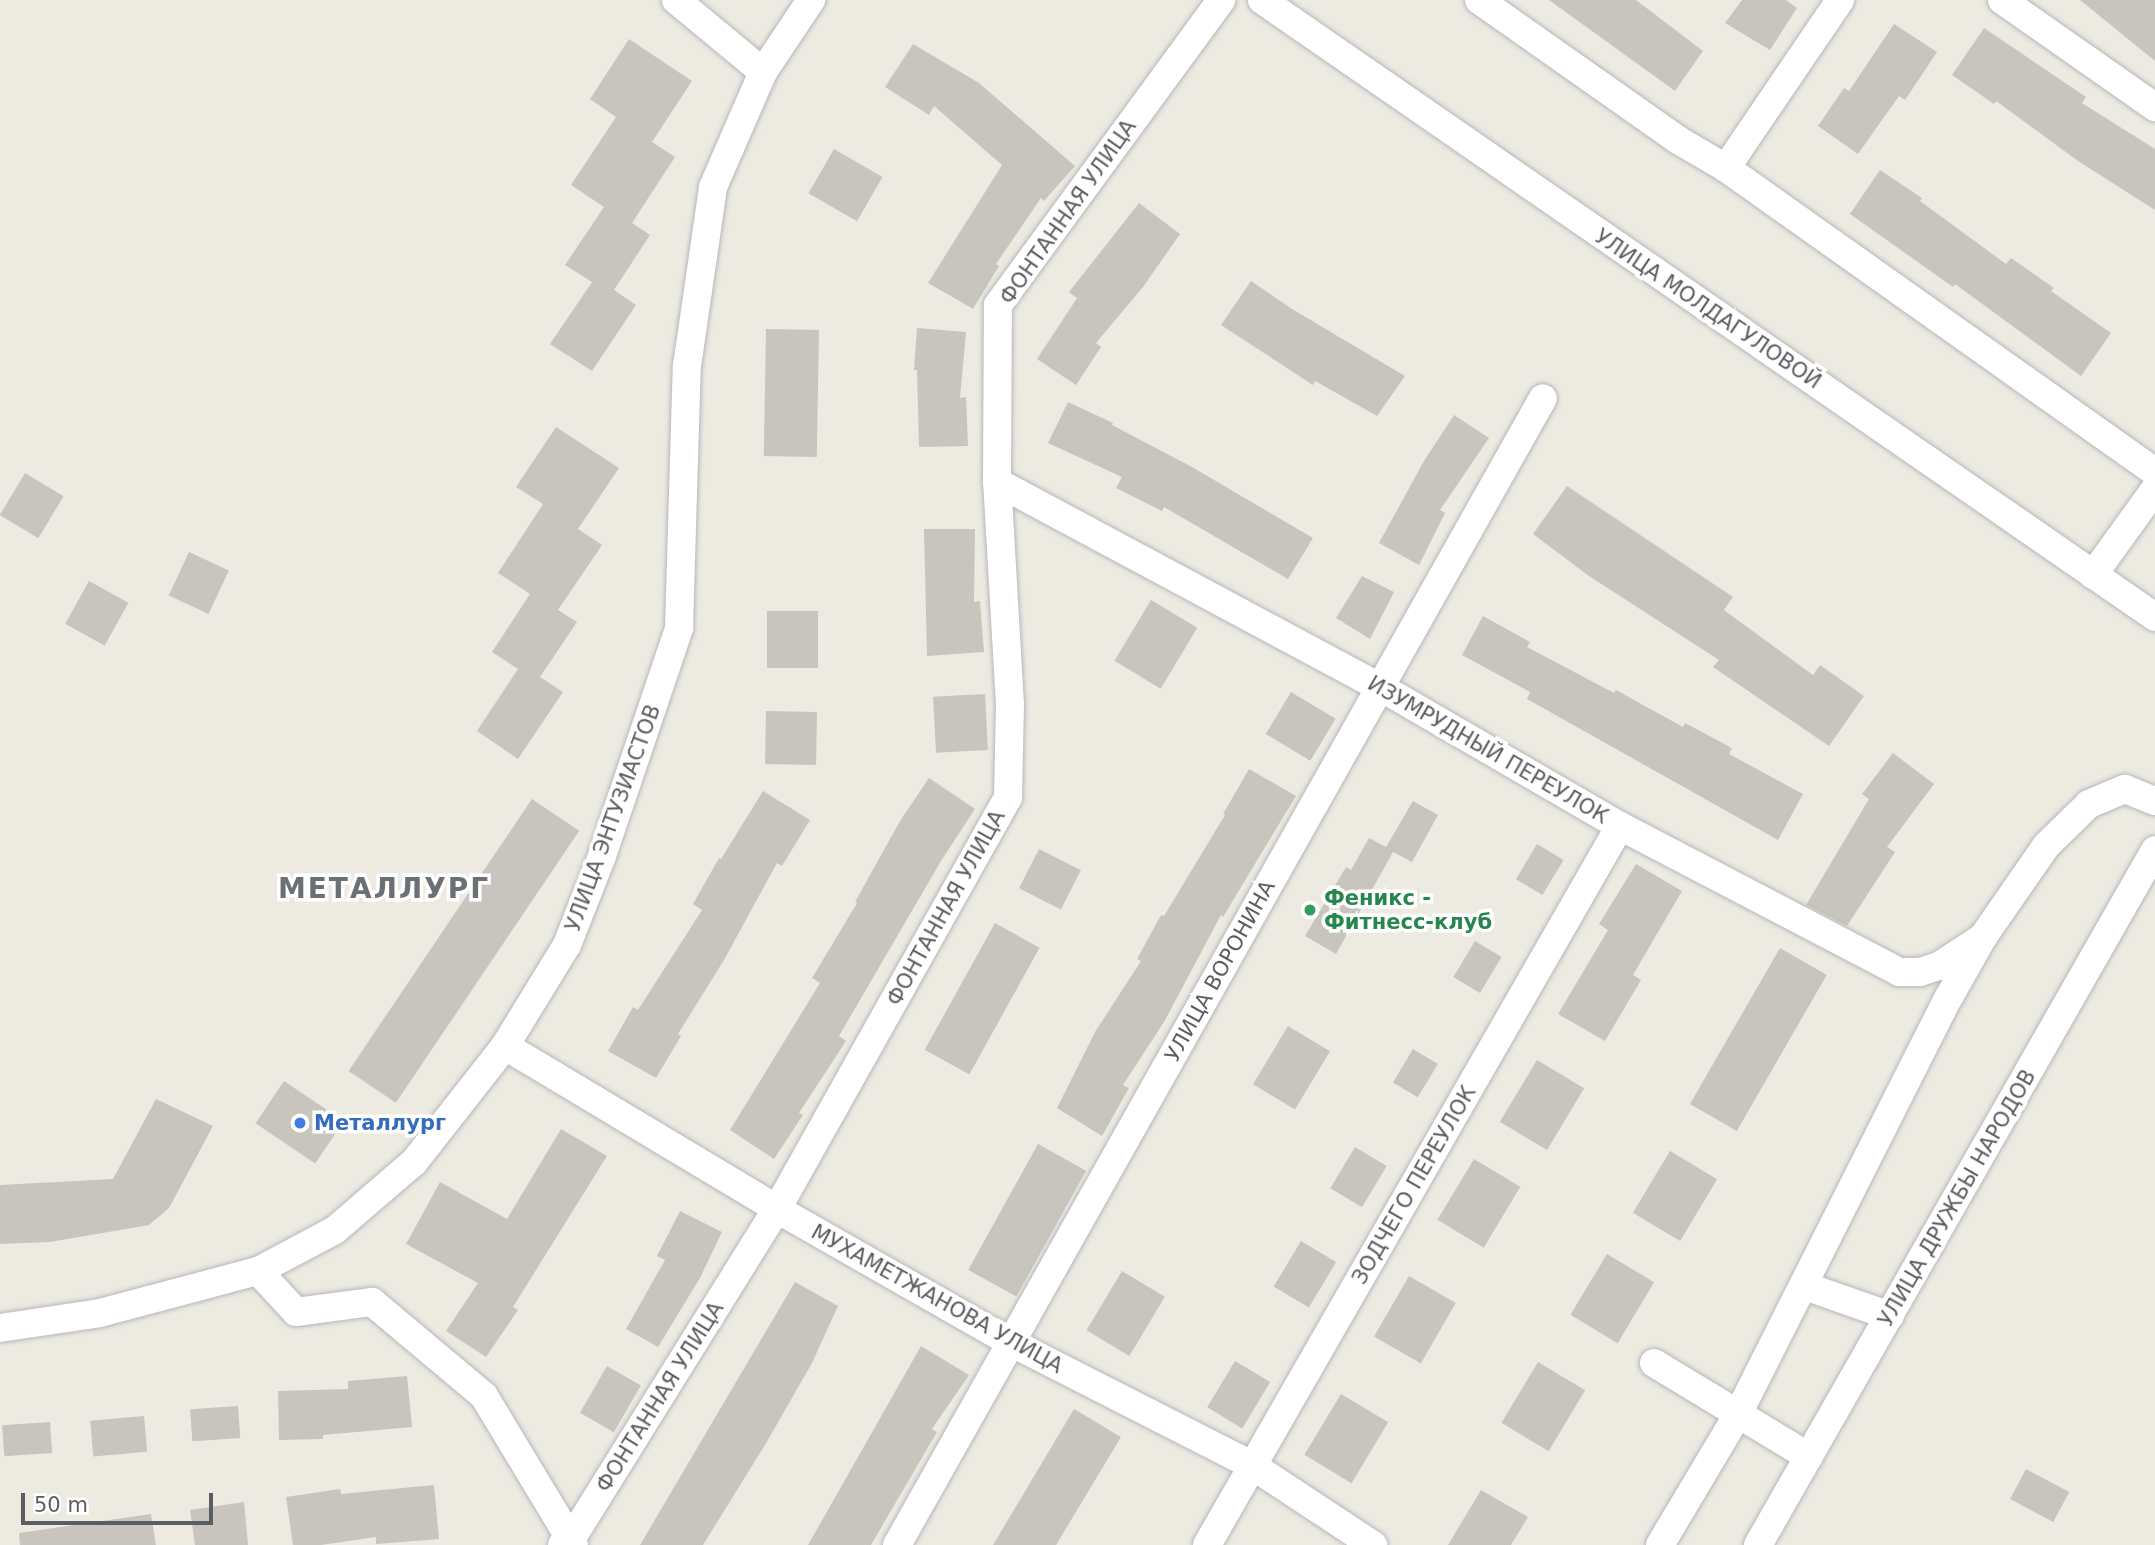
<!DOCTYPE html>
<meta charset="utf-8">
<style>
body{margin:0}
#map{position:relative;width:2155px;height:1545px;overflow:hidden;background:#edeae1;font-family:"DejaVu Sans",sans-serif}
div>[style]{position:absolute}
.building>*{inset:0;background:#c8c5bf;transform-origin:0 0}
.roads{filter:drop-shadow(0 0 2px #b4b8bc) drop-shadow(0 0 2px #b4b8bc)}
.minor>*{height:28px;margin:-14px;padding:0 14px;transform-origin:14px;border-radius:14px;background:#fff}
.dots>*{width:19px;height:19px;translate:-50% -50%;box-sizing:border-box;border:4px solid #fff;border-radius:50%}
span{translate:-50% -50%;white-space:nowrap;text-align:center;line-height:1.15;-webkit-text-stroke:7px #fff;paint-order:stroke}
.street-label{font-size:21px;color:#5a5e62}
.leisure-label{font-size:21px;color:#27864d;font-weight:700}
.left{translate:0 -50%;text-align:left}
.shop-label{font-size:21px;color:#366cbe;font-weight:700}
.district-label{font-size:28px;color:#6b7074;font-weight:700;letter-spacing:2px}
.scale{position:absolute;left:21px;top:1493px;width:192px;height:32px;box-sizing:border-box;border:4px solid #5a5e62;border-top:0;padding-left:9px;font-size:21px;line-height:24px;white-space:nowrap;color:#5a5e62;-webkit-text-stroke:5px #fff;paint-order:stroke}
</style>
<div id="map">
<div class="building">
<div style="clip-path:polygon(1549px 0,1636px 0,1703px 51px,1675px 91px)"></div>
<div style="clip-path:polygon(1742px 0,1786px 0,1797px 8px,1770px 50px,1725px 23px)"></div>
<div style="clip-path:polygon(2080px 0,2155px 0,2155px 61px)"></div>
<div style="clip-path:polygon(1894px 24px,1937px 52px,1905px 100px,1899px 96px,1858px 154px,1818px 126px,1844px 88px,1849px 91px)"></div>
<div style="clip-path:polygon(1984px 28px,2086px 97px,2082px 103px,2155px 149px,2155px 210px,2078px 161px,1996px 101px,1994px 104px,1952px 75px)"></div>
<div style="clip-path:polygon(629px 39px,692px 81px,652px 142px,675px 157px,632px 223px,650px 235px,614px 290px,636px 305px,592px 371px,550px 344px,592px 282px,565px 265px,604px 207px,571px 185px,616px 117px,590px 99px)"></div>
<div style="clip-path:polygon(913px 44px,979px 83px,1075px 166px,1044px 201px,1041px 198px,996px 264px,999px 266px,973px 309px,928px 283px,1002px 165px,934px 106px,929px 115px,885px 87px)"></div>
<div style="left:834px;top:149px;width:56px;height:51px;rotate:30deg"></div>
<div style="clip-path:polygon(1880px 170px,1922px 198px,1920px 201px,2006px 264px,2011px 258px,2054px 288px,2051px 291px,2111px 333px,2081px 376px,1955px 284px,1953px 287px,1850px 214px)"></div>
<div style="clip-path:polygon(1139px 203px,1180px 234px,1143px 287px,1096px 343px,1101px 347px,1076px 385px,1037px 359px,1077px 298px,1069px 292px)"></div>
<div style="clip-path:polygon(1251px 281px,1292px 309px,1405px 376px,1377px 416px,1315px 381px,1313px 385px,1221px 325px)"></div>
<div style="clip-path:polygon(917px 328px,966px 332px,960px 398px,966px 397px,968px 446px,919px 447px,917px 370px,914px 370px)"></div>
<div style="left:766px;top:329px;width:53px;height:127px;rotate:1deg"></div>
<div style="clip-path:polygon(1068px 402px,1113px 423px,1112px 425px,1192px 467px,1313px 538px,1288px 579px,1164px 507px,1162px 511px,1116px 488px,1122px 477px,1048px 443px)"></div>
<div style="clip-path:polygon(1454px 415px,1489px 438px,1440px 510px,1445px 513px,1419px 565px,1379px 543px,1424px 461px)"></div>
<div style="clip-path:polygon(556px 427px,619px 468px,578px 529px,602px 545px,558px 610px,577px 622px,540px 677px,563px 692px,518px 759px,477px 731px,518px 669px,492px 652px,530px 594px,498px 573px,543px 504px,516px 487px)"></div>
<div style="left:25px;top:473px;width:45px;height:49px;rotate:31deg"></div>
<div style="clip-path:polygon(1567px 486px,1733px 597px,1724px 610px,1813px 675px,1820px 665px,1864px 696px,1829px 746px,1713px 667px,1719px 660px,1589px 576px,1533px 534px)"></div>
<div style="clip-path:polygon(924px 529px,975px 529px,974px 602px,980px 601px,984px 652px,927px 656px)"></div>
<div style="left:189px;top:552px;width:44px;height:48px;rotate:25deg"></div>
<div style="clip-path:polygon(1362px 576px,1394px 592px,1370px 639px,1336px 618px)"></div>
<div style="left:89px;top:581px;width:45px;height:49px;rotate:29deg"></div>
<div style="left:1151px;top:600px;width:54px;height:71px;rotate:31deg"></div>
<div style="left:767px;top:611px;width:51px;height:57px"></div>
<div style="clip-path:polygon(1483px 616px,1530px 642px,1527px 647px,1614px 693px,1616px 690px,1683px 727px,1685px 723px,1732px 748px,1729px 754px,1803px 794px,1778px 840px,1527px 699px,1530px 692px,1462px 655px)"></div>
<div style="left:1291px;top:692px;width:52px;height:49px;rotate:31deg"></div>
<div style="left:985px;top:694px;width:56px;height:52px;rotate:87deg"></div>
<div style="left:766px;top:711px;width:51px;height:53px;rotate:1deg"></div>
<div style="clip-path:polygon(1893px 753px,1934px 784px,1887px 847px,1895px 852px,1847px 926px,1806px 905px,1869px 799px,1862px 794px)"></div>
<div style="clip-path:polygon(1249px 769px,1296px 796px,1223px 917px,1221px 915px,1164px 1022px,1123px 1085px,1129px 1088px,1102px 1136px,1057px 1108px,1095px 1032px,1141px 961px,1137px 959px,1161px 915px,1164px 916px,1225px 815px,1223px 814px)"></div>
<div style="clip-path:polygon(929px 778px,975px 809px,941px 861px,839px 1036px,846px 1041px,799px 1113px,803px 1115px,774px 1159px,730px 1130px,820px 983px,812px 978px,857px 903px,855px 902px,900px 821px)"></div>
<div style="clip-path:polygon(763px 791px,810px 820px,782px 866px,777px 863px,724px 960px,678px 1034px,681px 1036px,656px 1078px,608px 1051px,633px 1007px,638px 1010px,702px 910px,693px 904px,719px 858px,721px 859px)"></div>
<div style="left:532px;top:799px;width:57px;height:328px;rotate:34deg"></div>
<div style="clip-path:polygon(1413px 801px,1438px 815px,1412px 862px,1393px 852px,1336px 954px,1305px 936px,1346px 867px,1351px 870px,1369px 838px,1386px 847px)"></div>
<div style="left:1537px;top:844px;width:31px;height:41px;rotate:31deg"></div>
<div style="left:1039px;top:849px;width:47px;height:44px;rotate:27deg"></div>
<div style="clip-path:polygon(1636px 864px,1682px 891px,1633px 975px,1641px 980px,1605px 1041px,1558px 1014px,1608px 930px,1599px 924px)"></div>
<div style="left:995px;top:923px;width:51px;height:145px;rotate:29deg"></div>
<div style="left:1475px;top:941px;width:31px;height:42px;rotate:31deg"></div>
<div style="left:1780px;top:948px;width:54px;height:180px;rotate:30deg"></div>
<div style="left:1288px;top:1026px;width:49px;height:68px;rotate:31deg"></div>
<div style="left:1413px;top:1049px;width:29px;height:39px;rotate:31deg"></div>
<div style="left:1537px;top:1060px;width:55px;height:72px;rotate:31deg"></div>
<div style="left:284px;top:1081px;width:72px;height:51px;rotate:34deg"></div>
<div style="clip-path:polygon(156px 1099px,213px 1126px,169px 1208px,149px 1225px,50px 1242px,0 1244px,0 1185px,113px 1179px)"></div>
<div style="clip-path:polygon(561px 1129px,607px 1156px,513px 1307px,518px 1310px,486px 1357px,446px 1331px,478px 1283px,406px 1244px,440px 1182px,507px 1219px)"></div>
<div style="left:1038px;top:1144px;width:55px;height:144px;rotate:29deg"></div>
<div style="left:1355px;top:1147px;width:37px;height:48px;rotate:31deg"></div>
<div style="left:1670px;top:1151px;width:55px;height:72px;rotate:31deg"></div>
<div style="left:1474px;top:1159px;width:54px;height:71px;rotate:31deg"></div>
<div style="clip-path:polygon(680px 1211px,722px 1232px,700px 1278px,658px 1347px,626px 1329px,665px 1260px,657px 1256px)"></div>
<div style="left:1301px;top:1241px;width:41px;height:53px;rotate:31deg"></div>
<div style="left:1607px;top:1254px;width:55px;height:71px;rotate:31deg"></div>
<div style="left:1122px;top:1271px;width:50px;height:69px;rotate:31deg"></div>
<div style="left:1409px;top:1276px;width:54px;height:70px;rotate:30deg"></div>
<div style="clip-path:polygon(795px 1282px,838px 1306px,812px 1363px,765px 1445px,703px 1545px,640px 1545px)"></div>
<div style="clip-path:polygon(921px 1346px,969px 1375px,932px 1429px,937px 1432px,871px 1545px,808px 1545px)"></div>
<div style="left:1235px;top:1361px;width:41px;height:54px;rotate:31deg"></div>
<div style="left:1538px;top:1362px;width:55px;height:71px;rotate:31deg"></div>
<div style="left:607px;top:1366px;width:39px;height:54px;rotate:30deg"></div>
<div style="clip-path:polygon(407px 1376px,412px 1427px,323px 1435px,323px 1439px,279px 1440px,278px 1391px,348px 1389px,348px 1381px)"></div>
<div style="left:1341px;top:1394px;width:55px;height:71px;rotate:31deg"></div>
<div style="left:238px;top:1406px;width:32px;height:48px;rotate:86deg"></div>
<div style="clip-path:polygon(1074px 1409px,1121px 1437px,1056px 1545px,993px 1545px)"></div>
<div style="left:144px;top:1416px;width:36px;height:54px;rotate:85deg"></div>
<div style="left:50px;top:1422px;width:31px;height:48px;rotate:86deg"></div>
<div style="left:2026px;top:1469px;width:49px;height:34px;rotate:28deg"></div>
<div style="clip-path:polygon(434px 1485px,439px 1539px,376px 1544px,376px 1537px,321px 1545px,293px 1545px,286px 1497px,340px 1489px,341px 1494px)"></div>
<div style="clip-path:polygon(1481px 1490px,1528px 1517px,1511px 1545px,1448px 1545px)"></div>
<div style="clip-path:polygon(244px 1502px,248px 1545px,195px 1545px,190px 1510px)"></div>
<div style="clip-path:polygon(151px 1514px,156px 1545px,20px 1545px,19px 1533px)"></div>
</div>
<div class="roads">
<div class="minor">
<div style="left:676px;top:0;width:113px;rotate:39.6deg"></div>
<div style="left:1262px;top:0;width:1085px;rotate:34.64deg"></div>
<div style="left:1479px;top:0;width:243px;rotate:35.1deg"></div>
<div style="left:1678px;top:140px;width:56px;rotate:30.3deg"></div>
<div style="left:1726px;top:168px;width:526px;rotate:35.32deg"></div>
<div style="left:2002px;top:0;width:187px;rotate:35deg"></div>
<div style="left:1726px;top:168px;width:203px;rotate:-55.8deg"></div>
<div style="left:997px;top:482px;width:434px;rotate:28.2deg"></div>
<div style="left:1380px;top:687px;width:277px;rotate:30.1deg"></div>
<div style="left:1620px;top:826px;width:315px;rotate:27.6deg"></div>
<div style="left:1899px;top:972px;width:21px"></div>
<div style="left:1920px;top:972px;width:20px;rotate:-18deg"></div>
<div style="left:1939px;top:966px;width:53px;rotate:-33.4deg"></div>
<div style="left:2093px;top:575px;width:106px;rotate:-54.2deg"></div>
<div style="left:505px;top:1046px;width:317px;rotate:30.9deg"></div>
<div style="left:777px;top:1209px;width:268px;rotate:29.7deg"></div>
<div style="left:1010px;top:1342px;width:273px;rotate:27deg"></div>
<div style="left:1253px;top:1466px;width:144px;rotate:33.4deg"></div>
<div style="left:258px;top:1271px;width:56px;rotate:47.2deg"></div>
<div style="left:296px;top:1312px;width:77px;rotate:-7.5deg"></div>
<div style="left:372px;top:1302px;width:146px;rotate:40deg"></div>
<div style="left:484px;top:1396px;width:174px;rotate:58.9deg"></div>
<div style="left:1805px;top:1286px;width:90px;rotate:19.4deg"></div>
<div style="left:0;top:1328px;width:101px;rotate:-8.5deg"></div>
<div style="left:100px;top:1313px;width:163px;rotate:-14.9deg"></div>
<div style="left:258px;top:1271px;width:87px;rotate:-28deg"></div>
<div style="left:335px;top:1230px;width:104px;rotate:-40.7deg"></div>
<div style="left:414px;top:1162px;width:147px;rotate:-51.9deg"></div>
<div style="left:505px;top:1046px;width:119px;rotate:-58.5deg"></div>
<div style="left:567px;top:945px;width:96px;rotate:-68.5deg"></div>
<div style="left:602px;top:856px;width:241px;rotate:-71.3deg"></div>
<div style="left:679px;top:628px;width:262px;rotate:-88.3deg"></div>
<div style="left:687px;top:366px;width:181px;rotate:-81.7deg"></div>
<div style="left:713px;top:187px;width:125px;rotate:-66.5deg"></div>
<div style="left:763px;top:72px;width:87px;rotate:-56.3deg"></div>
<div style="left:1654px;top:1363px;width:181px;rotate:31.2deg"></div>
<div style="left:562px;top:1545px;width:9px;rotate:-27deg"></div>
<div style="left:570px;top:1541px;width:391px;rotate:-58.1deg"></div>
<div style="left:777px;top:1209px;width:471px;rotate:-60.7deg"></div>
<div style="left:1008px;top:798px;width:93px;rotate:-88.8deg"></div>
<div style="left:1010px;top:705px;width:223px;rotate:-93.3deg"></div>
<div style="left:997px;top:482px;width:177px;rotate:-89.7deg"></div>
<div style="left:998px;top:305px;width:378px;rotate:-53.8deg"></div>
<div style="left:897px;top:1545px;width:1316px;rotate:-60.61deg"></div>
<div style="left:1207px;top:1545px;width:829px;rotate:-60.13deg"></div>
<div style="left:1660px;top:1545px;width:152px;rotate:-59.2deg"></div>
<div style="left:1738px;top:1414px;width:467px;rotate:-63.2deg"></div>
<div style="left:1949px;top:997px;width:69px;rotate:-60.5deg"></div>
<div style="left:1983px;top:937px;width:111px;rotate:-55.3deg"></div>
<div style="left:2046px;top:846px;width:60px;rotate:-44.3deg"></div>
<div style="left:2089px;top:804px;width:39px;rotate:-23deg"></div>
<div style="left:2125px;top:789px;width:32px;rotate:22deg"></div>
<div style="left:1758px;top:1545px;width:800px;rotate:-60.26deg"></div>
</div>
</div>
<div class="dots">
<div style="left:1310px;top:910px;background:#2e9e5b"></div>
<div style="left:300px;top:1123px;background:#3f7fe0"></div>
</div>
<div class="street-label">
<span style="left:1068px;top:212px;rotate:-55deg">ФОНТАННАЯ УЛИЦА</span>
<span style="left:1708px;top:309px;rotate:34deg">УЛИЦА МОЛДАГУЛОВОЙ</span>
<span style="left:1488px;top:750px;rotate:30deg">ИЗУМРУДНЫЙ ПЕРЕУЛОК</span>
<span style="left:613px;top:818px;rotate:-70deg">УЛИЦА ЭНТУЗИАСТОВ</span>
<span style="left:946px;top:908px;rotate:-61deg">ФОНТАННАЯ УЛИЦА</span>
<span style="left:1220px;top:971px;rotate:-61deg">УЛИЦА ВОРОНИНА</span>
<span style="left:1414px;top:1185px;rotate:-60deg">ЗОДЧЕГО ПЕРЕУЛОК</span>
<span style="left:1957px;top:1198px;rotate:-60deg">УЛИЦА ДРУЖБЫ НАРОДОВ</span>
<span style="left:937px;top:1299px;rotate:29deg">МУХАМЕТЖАНОВА УЛИЦА</span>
<span style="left:660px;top:1397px;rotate:-58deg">ФОНТАННАЯ УЛИЦА</span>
</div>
<div class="leisure-label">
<span class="left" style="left:1324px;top:910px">Феникс -<br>Фитнесс-клуб</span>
</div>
<div class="shop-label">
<span class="left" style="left:314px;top:1123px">Металлург</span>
</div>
<div class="district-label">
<span style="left:384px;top:889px">МЕТАЛЛУРГ</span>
</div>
<div class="scale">50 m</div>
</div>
